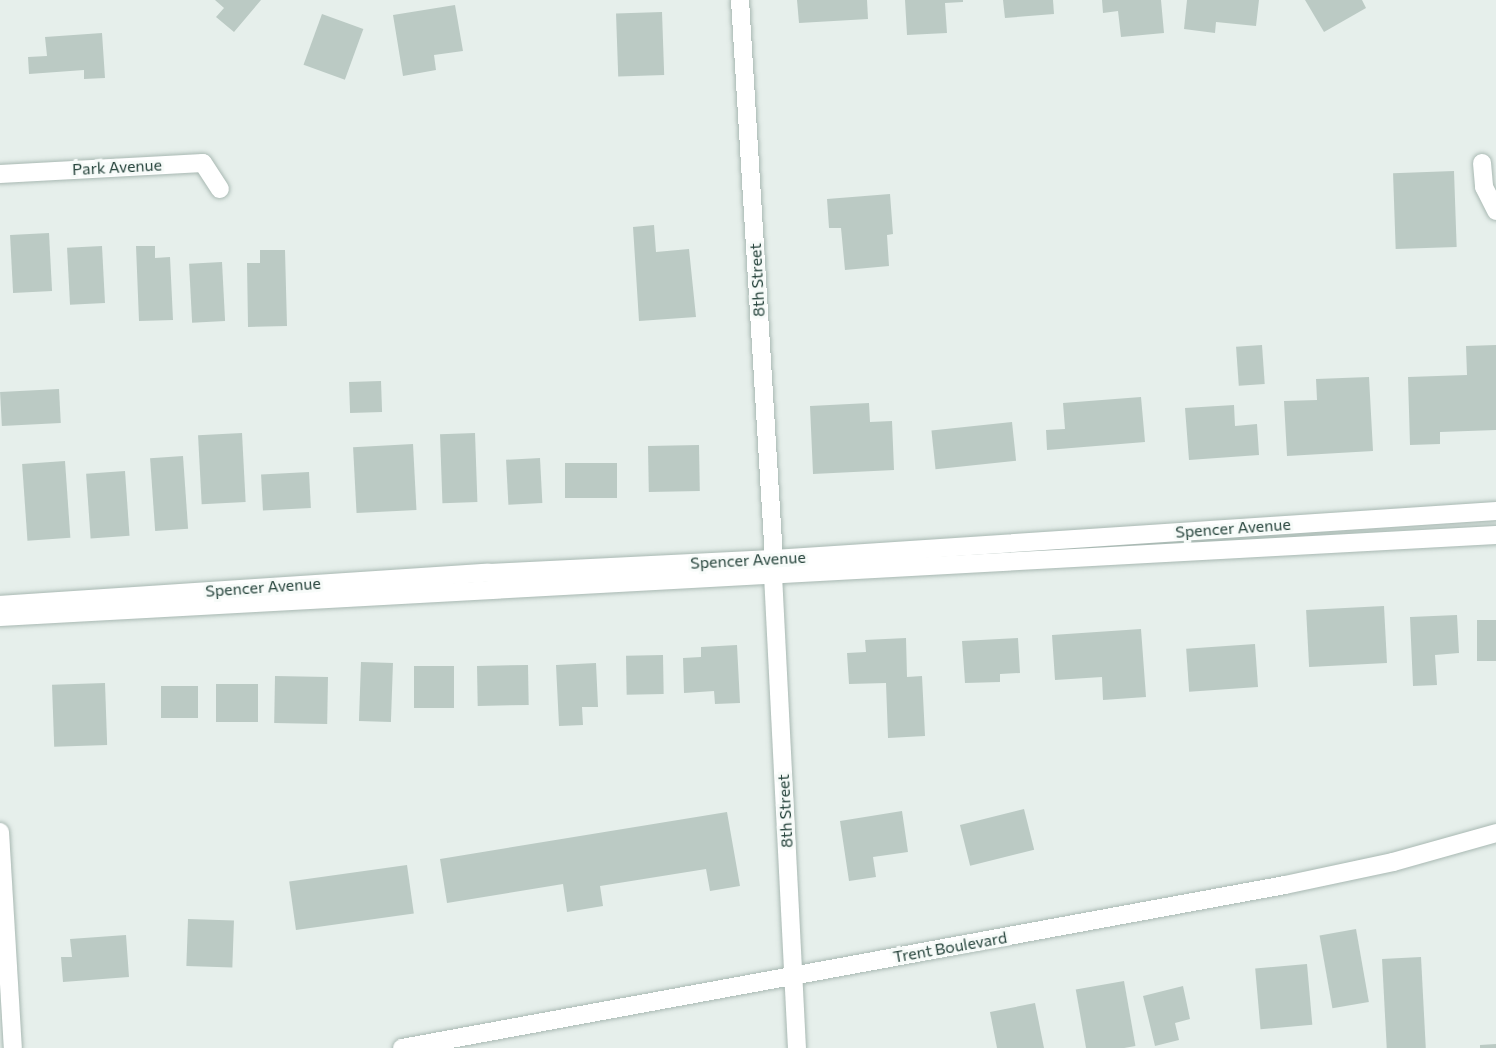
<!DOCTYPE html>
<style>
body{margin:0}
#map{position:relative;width:1496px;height:1048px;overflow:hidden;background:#e6efeb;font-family:Commissioner,sans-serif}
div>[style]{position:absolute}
.building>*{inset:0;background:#bbcac4;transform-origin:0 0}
.roads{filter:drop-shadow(0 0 2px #a8b8b2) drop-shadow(0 0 2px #a8b8b2)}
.street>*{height:18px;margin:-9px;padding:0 9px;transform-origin:9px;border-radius:9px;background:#fff}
.secondary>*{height:18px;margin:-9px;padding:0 9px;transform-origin:9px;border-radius:9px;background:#fff}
span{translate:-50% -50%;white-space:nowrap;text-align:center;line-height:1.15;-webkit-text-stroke:6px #f7fbf9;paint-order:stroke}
.street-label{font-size:16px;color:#24423a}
</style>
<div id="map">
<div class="building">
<div style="clip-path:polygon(215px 0,261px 0,234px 32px,216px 17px,224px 8px)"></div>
<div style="clip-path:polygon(797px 0,867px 0,868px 19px,799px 23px)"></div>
<div style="clip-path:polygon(905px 0,963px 0,963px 2px,945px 3px,947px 33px,907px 35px)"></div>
<div style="clip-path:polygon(1003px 0,1053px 0,1054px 14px,1005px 18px)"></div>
<div style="clip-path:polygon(1102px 0,1161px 0,1164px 33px,1121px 37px,1118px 11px,1103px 13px)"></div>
<div style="clip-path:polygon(1187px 0,1259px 0,1256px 26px,1216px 22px,1215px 33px,1184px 29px)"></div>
<div style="clip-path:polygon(1305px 0,1362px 0,1366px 8px,1324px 32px)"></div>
<div style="clip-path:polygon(455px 5px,463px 51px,434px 55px,436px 70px,403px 76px,393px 15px)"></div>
<div style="left:662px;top:12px;width:63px;height:46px;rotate:88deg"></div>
<div style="left:322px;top:14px;width:44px;height:54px;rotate:20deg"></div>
<div style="clip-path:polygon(102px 33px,105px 78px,84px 79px,84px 70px,29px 74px,28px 57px,47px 56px,45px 37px)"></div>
<div style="left:1454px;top:171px;width:76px;height:61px;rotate:88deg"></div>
<div style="clip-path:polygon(890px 194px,893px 234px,887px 235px,889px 266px,845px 270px,841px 228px,829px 228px,827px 199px)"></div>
<div style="clip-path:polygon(654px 225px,656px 252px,689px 249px,696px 317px,639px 321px,633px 227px)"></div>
<div style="left:49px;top:233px;width:58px;height:39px;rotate:87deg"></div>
<div style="left:102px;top:246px;width:57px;height:35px;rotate:87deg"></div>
<div style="clip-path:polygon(136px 246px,155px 246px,155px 258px,170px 257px,173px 320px,139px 321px)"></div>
<div style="clip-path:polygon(260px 250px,285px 250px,287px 326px,248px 327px,247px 263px,260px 263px)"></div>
<div style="left:222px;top:262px;width:59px;height:33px;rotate:87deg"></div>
<div style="left:1262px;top:345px;width:39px;height:26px;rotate:86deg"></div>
<div style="clip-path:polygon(1496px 345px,1496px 430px,1440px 432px,1440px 444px,1410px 445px,1408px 377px,1467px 375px,1466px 346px)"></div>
<div style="clip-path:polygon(1369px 377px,1373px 451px,1287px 456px,1284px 401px,1317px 400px,1316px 379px)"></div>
<div style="left:381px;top:381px;width:31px;height:32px;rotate:88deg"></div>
<div style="left:59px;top:389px;width:34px;height:59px;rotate:87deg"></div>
<div style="clip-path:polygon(1141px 397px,1145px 442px,1047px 450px,1046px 430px,1065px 429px,1063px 403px)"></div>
<div style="clip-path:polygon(869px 403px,870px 422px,892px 421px,894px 470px,813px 474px,810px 406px)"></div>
<div style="clip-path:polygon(1234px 405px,1235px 426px,1257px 424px,1259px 455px,1189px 460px,1185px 408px)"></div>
<div style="left:1012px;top:422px;width:39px;height:81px;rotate:84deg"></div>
<div style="left:242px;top:433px;width:69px;height:44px;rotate:87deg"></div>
<div style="left:475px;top:433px;width:69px;height:35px;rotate:88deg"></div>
<div style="left:413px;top:444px;width:66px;height:60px;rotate:87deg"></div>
<div style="left:699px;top:445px;width:46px;height:51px;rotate:89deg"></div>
<div style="left:183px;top:456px;width:73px;height:33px;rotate:86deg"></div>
<div style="left:540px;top:458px;width:45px;height:34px;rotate:87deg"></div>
<div style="left:65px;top:461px;width:77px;height:43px;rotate:86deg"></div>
<div style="left:565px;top:463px;width:52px;height:35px"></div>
<div style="left:125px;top:471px;width:65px;height:39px;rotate:86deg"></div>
<div style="left:309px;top:472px;width:36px;height:48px;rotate:87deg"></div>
<div style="left:1384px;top:606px;width:57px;height:78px;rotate:87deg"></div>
<div style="clip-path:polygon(1457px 615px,1459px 653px,1435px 655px,1437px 685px,1413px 686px,1410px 617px)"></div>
<div style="left:1496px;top:620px;width:41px;height:19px;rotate:90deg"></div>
<div style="clip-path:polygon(1141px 629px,1146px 697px,1103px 700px,1102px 677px,1055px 680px,1052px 635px)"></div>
<div style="clip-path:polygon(906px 638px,907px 677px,922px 676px,925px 736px,888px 738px,886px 683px,849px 684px,847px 653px,866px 652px,865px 640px)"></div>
<div style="clip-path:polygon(1018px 638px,1020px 673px,1000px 674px,1000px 682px,965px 683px,962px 641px)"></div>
<div style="left:1255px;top:644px;width:43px;height:69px;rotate:86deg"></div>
<div style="clip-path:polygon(737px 645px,740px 703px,715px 704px,714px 691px,684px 693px,683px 658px,701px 657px,701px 647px)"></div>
<div style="left:663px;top:655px;width:39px;height:37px;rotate:89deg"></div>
<div style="left:361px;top:662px;width:32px;height:59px;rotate:2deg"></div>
<div style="clip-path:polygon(596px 663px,598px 707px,582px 707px,583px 725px,559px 726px,556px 665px)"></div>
<div style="left:528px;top:665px;width:40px;height:51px;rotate:89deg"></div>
<div style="left:414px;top:666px;width:40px;height:42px"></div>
<div style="left:275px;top:676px;width:53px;height:47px;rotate:1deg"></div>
<div style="left:105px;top:683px;width:62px;height:53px;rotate:88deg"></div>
<div style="left:216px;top:684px;width:42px;height:38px"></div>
<div style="left:161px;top:686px;width:37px;height:32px"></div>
<div style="left:1024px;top:809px;width:42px;height:66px;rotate:76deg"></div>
<div style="clip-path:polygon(902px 811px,908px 852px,873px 857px,876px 877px,849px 881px,840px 821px)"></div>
<div style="clip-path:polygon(727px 812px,740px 886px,710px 891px,706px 869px,600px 886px,603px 906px,567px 912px,563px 884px,447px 903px,440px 859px)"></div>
<div style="left:407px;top:865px;width:49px;height:119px;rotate:82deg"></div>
<div style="left:188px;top:919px;width:46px;height:47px;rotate:2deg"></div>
<div style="left:1356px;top:929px;width:74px;height:37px;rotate:80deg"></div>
<div style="clip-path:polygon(126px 935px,129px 977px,63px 982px,61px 957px,72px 957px,70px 939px)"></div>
<div style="left:1421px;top:957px;width:91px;height:39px;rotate:87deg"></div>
<div style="left:1307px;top:964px;width:61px;height:52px;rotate:85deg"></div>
<div style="left:1124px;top:981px;width:66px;height:49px;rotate:80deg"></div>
<div style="clip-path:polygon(1183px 986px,1190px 1019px,1175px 1023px,1179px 1040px,1155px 1046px,1143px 996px)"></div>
<div style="clip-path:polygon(1035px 1003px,1044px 1048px,997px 1048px,990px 1012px)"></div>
<div style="clip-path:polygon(1496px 1044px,1496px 1048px,1480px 1048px,1480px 1045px)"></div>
</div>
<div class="roads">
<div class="street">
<div style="left:740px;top:0;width:560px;rotate:86.52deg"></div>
<div style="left:1482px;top:163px;width:24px;rotate:85deg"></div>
<div style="left:1484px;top:187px;width:27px;rotate:63deg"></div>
<div style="left:0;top:174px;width:203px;rotate:-3.1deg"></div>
<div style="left:203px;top:163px;width:31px;rotate:57deg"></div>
<div style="left:773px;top:575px;width:474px;rotate:87.1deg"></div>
<div style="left:0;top:605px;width:489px;rotate:-3.8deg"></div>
<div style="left:488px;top:573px;width:286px;rotate:-2.8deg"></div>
<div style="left:774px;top:559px;width:724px;rotate:-3.8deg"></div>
<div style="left:0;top:617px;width:1498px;rotate:-3.14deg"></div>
<div style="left:0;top:832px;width:216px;rotate:86.6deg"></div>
</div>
<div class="secondary">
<div style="left:402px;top:1048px;width:898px;rotate:-10.46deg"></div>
<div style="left:1285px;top:885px;width:110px;rotate:-12deg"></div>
<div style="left:1393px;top:862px;width:107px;rotate:-15.7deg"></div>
</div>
</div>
<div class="street-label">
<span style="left:117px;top:167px;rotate:-3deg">Park Avenue</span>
<span style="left:757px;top:280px;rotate:-93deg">8th Street</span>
<span style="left:1233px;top:528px;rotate:-4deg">Spencer Avenue</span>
<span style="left:748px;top:560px;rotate:-3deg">Spencer Avenue</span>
<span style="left:263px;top:587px;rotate:-4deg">Spencer Avenue</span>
<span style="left:785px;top:811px;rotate:-93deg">8th Street</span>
<span style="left:950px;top:947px;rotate:-10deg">Trent Boulevard</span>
</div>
</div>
